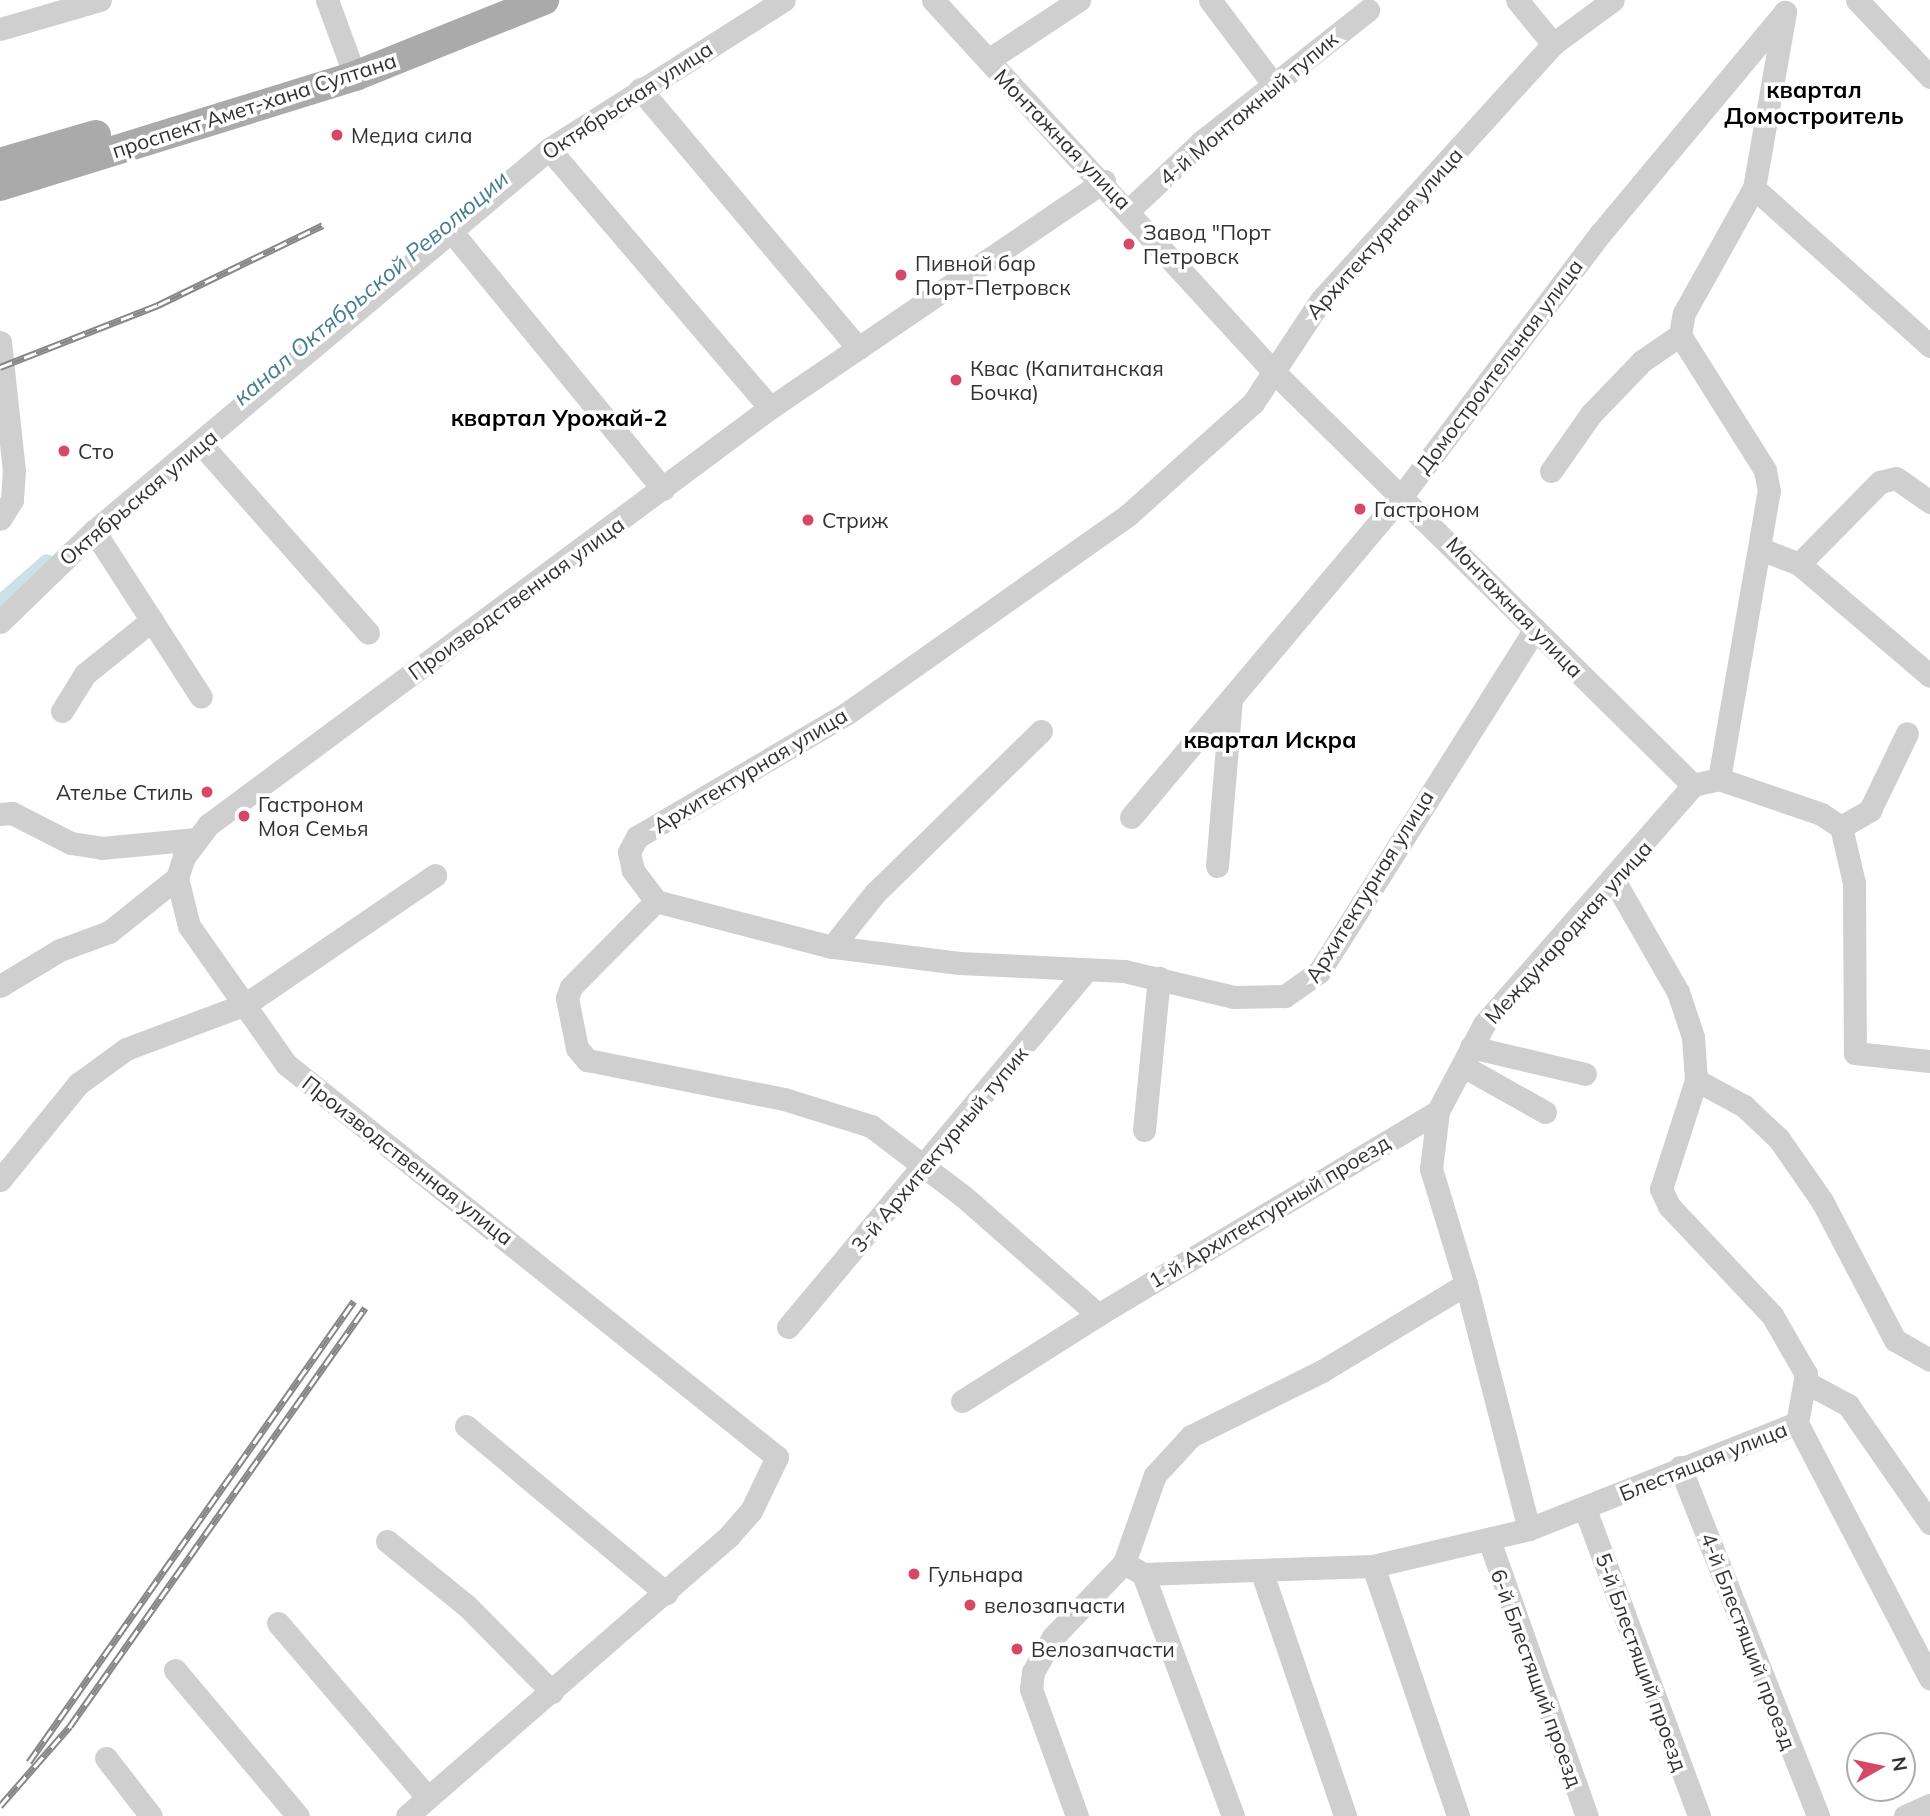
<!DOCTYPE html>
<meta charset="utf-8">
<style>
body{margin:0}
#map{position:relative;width:1930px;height:1816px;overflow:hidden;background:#fff;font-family:Mulish,sans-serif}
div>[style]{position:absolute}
.canal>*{height:16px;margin:-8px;padding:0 8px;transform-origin:8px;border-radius:8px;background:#cbe1e7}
.minor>*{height:23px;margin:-11.5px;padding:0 11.5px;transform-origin:11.5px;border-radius:11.5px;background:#cfcfcf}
.major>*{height:30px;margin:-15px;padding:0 15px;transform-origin:15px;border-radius:15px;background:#aaa}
.rail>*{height:7px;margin-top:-3.5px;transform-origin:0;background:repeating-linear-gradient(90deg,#fff 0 13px,#878787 0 26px);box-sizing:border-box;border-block:2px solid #878787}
.dots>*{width:19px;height:19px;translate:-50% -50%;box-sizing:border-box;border:4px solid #fff;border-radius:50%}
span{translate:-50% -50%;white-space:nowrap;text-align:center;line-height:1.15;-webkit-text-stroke:7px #fff;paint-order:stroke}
.street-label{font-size:21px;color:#323232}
.poi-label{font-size:21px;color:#323232}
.left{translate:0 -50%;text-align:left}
.right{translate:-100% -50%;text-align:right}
.neighbourhood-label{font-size:23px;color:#000;font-weight:700}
.water-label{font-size:23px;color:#467d8e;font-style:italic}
.north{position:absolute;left:1846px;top:1732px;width:70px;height:70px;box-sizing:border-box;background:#fff;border:2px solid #adadad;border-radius:50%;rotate:81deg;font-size:19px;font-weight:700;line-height:28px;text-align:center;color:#323232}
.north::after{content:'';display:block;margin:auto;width:24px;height:32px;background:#d64768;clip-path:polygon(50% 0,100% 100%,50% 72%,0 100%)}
</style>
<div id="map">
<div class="canal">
<div style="left:0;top:603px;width:62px;rotate:-41.1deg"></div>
</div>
<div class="minor">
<div style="left:327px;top:0;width:81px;rotate:69.8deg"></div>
<div style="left:933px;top:0;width:503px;rotate:47.5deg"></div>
<div style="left:1273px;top:371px;width:590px;rotate:44.59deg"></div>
<div style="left:1693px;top:785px;width:27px;rotate:-13deg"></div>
<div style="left:1719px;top:779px;width:108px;rotate:18.9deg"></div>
<div style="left:1821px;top:814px;width:24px;rotate:33deg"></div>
<div style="left:1841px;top:827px;width:57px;rotate:76.9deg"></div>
<div style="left:1854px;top:883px;width:170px;rotate:89.7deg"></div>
<div style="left:1855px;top:1053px;width:75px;rotate:6.1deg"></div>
<div style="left:1210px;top:0;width:105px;rotate:53.1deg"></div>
<div style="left:1517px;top:0;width:57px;rotate:50.7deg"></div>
<div style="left:1857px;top:0;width:106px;rotate:46.5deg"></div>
<div style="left:0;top:29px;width:104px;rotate:-16.2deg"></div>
<div style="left:988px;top:60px;width:109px;rotate:-33.4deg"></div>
<div style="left:640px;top:89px;width:339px;rotate:49.9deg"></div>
<div style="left:549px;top:149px;width:340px;rotate:49.5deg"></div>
<div style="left:1754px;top:188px;width:237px;rotate:41.9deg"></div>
<div style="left:1130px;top:209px;width:98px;rotate:-43.3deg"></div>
<div style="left:1201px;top:142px;width:213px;rotate:-38.3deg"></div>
<div style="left:451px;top:231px;width:334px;rotate:50.6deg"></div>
<div style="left:0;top:342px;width:129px;rotate:83.8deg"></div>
<div style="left:14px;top:470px;width:30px;rotate:94deg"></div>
<div style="left:12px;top:500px;width:22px;rotate:122deg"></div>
<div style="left:201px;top:444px;width:252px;rotate:48.5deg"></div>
<div style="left:1551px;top:471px;width:70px;rotate:-54.9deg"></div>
<div style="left:1591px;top:414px;width:74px;rotate:-46.1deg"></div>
<div style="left:1642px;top:361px;width:46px;rotate:-34.4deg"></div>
<div style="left:94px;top:531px;width:197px;rotate:57.2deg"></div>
<div style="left:1763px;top:550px;width:39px;rotate:21deg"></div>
<div style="left:1799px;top:564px;width:172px;rotate:40.5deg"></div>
<div style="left:1799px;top:564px;width:115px;rotate:-45.4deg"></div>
<div style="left:1880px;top:482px;width:16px;rotate:-14deg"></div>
<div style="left:1896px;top:478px;width:42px;rotate:35.2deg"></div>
<div style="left:0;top:622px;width:131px;rotate:-44.1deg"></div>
<div style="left:94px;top:531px;width:594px;rotate:-40.02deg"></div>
<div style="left:549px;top:149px;width:278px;rotate:-32.4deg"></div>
<div style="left:1535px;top:629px;width:405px;rotate:122.2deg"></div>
<div style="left:1319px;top:972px;width:42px;rotate:144.8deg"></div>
<div style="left:1285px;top:996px;width:51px;rotate:178.9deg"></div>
<div style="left:1234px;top:997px;width:113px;rotate:-166.7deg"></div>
<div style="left:1124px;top:971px;width:165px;rotate:-177.2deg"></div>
<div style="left:959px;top:963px;width:128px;rotate:-172.8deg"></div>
<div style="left:832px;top:947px;width:182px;rotate:-165.4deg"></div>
<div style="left:656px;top:901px;width:39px;rotate:-127deg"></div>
<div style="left:633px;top:870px;width:18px;rotate:-103deg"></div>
<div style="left:629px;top:852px;width:17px;rotate:-62deg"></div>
<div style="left:637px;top:837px;width:243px;rotate:-30.5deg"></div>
<div style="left:846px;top:714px;width:345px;rotate:-35.2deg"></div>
<div style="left:1128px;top:515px;width:168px;rotate:-41.9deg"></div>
<div style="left:1253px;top:403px;width:123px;rotate:-56.6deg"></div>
<div style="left:1321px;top:300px;width:345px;rotate:-47.8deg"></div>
<div style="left:1553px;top:44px;width:74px;rotate:-36.3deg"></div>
<div style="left:62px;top:711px;width:44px;rotate:-58.1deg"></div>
<div style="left:85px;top:674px;width:86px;rotate:-38.9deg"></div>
<div style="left:1719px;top:779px;width:292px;rotate:-80.2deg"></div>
<div style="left:1769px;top:491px;width:21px;rotate:-101deg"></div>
<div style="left:1765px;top:470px;width:160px;rotate:-122.2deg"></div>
<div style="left:1680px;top:335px;width:22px;rotate:-80deg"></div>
<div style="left:1684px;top:313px;width:143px;rotate:-60.8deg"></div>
<div style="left:1754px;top:188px;width:179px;rotate:-80deg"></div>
<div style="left:0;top:814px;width:12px;rotate:-5deg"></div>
<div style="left:12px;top:813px;width:66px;rotate:27deg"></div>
<div style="left:71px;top:843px;width:30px;rotate:9deg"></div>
<div style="left:101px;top:848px;width:96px;rotate:-5.4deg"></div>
<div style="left:1131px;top:817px;width:424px;rotate:-49.9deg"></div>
<div style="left:1404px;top:493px;width:325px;rotate:-52.9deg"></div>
<div style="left:1600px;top:234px;width:289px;rotate:-50.2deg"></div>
<div style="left:1841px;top:827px;width:34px;rotate:-30deg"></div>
<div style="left:1870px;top:810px;width:85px;rotate:-64.3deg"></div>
<div style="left:1217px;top:866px;width:166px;rotate:-85.2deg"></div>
<div style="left:656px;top:901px;width:121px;rotate:134.7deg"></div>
<div style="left:571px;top:987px;width:12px;rotate:110deg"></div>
<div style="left:567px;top:998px;width:51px;rotate:78.7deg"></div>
<div style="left:577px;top:1048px;width:16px;rotate:50deg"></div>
<div style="left:587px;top:1060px;width:201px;rotate:11.2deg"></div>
<div style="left:784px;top:1099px;width:91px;rotate:17.2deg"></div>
<div style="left:871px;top:1126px;width:116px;rotate:37.3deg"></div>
<div style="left:963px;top:1196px;width:174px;rotate:41.3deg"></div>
<div style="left:1094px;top:1311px;width:7px;rotate:16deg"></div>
<div style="left:1101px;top:1313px;width:393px;rotate:-30.9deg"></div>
<div style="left:832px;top:947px;width:69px;rotate:-51.5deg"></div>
<div style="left:875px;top:893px;width:232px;rotate:-44.3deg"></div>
<div style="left:0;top:986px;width:70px;rotate:-31deg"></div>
<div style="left:60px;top:950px;width:52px;rotate:-20.2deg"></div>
<div style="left:109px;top:932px;width:87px;rotate:-38.5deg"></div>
<div style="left:1471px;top:1047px;width:117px;rotate:13.3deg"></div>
<div style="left:1463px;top:1066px;width:94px;rotate:29.3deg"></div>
<div style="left:1696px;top:1080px;width:55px;rotate:28.4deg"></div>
<div style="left:1744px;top:1106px;width:48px;rotate:43.3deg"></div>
<div style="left:1779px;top:1139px;width:75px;rotate:55.3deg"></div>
<div style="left:1822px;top:1201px;width:157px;rotate:62.3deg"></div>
<div style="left:1895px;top:1340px;width:40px;rotate:29.7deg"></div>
<div style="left:1144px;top:1130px;width:153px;rotate:-84.4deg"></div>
<div style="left:0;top:1180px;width:124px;rotate:-50.9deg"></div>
<div style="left:78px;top:1084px;width:59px;rotate:-36.1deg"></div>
<div style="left:126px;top:1049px;width:128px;rotate:-20.6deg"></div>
<div style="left:246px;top:1004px;width:229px;rotate:-34.3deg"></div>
<div style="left:1466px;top:1284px;width:253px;rotate:75.6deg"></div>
<div style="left:788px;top:1327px;width:466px;rotate:-50.1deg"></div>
<div style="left:1807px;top:1383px;width:47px;rotate:28.2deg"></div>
<div style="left:1848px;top:1405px;width:144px;rotate:55.2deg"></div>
<div style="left:962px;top:1401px;width:165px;rotate:-32.3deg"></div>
<div style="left:1797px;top:1423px;width:288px;rotate:62.5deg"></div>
<div style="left:466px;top:1426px;width:261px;rotate:39.9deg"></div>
<div style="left:1680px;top:1467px;width:375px;rotate:68.4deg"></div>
<div style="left:1585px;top:1509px;width:327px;rotate:69.6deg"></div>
<div style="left:1489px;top:1540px;width:293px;rotate:70.5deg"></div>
<div style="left:387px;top:1541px;width:103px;rotate:39.1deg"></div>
<div style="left:467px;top:1606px;width:121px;rotate:45.3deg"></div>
<div style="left:1124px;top:1563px;width:22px;rotate:30deg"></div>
<div style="left:1143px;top:1574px;width:230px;rotate:-2deg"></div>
<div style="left:1373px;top:1566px;width:160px;rotate:-13.3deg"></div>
<div style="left:1529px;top:1529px;width:288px;rotate:-21.6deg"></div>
<div style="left:1797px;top:1423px;width:50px;rotate:-79.6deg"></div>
<div style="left:1806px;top:1374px;width:68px;rotate:-120deg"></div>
<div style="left:1772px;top:1315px;width:150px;rotate:-133.4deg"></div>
<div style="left:1669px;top:1206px;width:19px;rotate:-115deg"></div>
<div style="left:1661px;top:1189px;width:114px;rotate:-72.2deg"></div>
<div style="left:1696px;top:1080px;width:43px;rotate:-94deg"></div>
<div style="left:1693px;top:1037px;width:47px;rotate:-108.4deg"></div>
<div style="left:1678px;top:992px;width:127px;rotate:-119.8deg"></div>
<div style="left:1373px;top:1566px;width:264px;rotate:71.2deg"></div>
<div style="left:1261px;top:1570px;width:260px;rotate:71.1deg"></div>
<div style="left:1143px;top:1574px;width:258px;rotate:69.6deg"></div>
<div style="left:278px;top:1623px;width:230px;rotate:49.4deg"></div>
<div style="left:175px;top:1670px;width:191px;rotate:49.9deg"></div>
<div style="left:106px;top:1758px;width:73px;rotate:52.2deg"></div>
<div style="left:407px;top:1816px;width:427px;rotate:-41deg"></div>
<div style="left:729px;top:1536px;width:33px;rotate:-49deg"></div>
<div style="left:751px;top:1511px;width:60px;rotate:-64.3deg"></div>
<div style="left:777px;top:1457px;width:629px;rotate:-141.33deg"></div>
<div style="left:286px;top:1064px;width:169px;rotate:-125.1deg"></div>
<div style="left:189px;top:926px;width:49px;rotate:-104deg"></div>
<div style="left:177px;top:878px;width:22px;rotate:-72deg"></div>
<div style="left:184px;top:857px;width:40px;rotate:-53deg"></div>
<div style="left:208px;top:825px;width:700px;rotate:-36.58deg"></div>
<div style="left:770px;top:408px;width:404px;rotate:-34.2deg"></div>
<div style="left:1077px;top:1816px;width:135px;rotate:-109.9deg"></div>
<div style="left:1031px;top:1689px;width:17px;rotate:-83deg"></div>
<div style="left:1033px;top:1672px;width:40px;rotate:-60.3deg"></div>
<div style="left:1053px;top:1637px;width:103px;rotate:-46.2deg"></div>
<div style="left:1124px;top:1563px;width:93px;rotate:-70.6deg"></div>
<div style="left:1155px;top:1475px;width:53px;rotate:-47.3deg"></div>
<div style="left:1191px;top:1436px;width:146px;rotate:-26.4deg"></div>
<div style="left:1322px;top:1371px;width:168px;rotate:-31.1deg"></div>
<div style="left:1466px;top:1284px;width:120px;rotate:-106.9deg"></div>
<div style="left:1431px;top:1169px;width:58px;rotate:-83.1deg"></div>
<div style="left:1438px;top:1111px;width:98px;rotate:-62.1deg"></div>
<div style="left:1484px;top:1024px;width:317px;rotate:-48.8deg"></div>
<div style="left:1905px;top:1816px;width:27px;rotate:-24deg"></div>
</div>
<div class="major">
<div style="left:0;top:163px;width:100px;rotate:-16.3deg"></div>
<div style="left:0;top:186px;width:372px;rotate:-17.2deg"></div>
<div style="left:355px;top:76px;width:204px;rotate:-21.9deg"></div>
</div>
<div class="rail">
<div style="left:0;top:367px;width:170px;rotate:-21.4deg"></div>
<div style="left:158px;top:305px;width:183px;rotate:-25.9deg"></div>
<div style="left:29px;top:1762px;width:564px;rotate:-54.82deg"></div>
<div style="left:0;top:1806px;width:106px;rotate:-48.8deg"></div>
<div style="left:70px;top:1726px;width:512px;rotate:-54.79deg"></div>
</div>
<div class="dots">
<div style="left:337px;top:135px;background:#d64768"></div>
<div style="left:1129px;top:244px;background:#d64768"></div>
<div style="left:901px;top:275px;background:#d64768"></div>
<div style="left:956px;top:380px;background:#d64768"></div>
<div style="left:64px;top:451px;background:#d64768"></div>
<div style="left:1360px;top:509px;background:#d64768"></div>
<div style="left:808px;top:520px;background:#d64768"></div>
<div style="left:207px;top:792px;background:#d64768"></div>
<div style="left:244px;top:816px;background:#d64768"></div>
<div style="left:914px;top:1574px;background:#d64768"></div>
<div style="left:970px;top:1605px;background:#d64768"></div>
<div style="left:1017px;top:1649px;background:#d64768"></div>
</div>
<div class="street-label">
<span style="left:627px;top:100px;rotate:-33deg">Октябрьская улица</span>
<span style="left:254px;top:105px;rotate:-18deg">проспект Амет-хана Султана</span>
<span style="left:1248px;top:108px;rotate:-40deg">4-й Монтажный тупик</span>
<span style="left:1063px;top:139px;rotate:46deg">Монтажная улица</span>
<span style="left:1384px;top:233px;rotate:-48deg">Архитектурная улица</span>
<span style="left:1499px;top:366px;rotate:-53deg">Домостроительная улица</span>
<span style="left:138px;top:497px;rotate:-40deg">Октябрьская улица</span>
<span style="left:516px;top:598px;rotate:-36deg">Производственная улица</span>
<span style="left:1515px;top:607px;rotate:46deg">Монтажная улица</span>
<span style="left:750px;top:770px;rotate:-31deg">Архитектурная улица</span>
<span style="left:1369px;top:886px;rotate:-58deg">Архитектурная улица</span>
<span style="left:1568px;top:932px;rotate:-48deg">Международная улица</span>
<span style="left:939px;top:1149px;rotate:-50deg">3-й Архитектурный тупик</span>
<span style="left:408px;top:1160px;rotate:38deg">Производственная улица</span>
<span style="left:1269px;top:1211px;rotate:-31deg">1-й Архитектурный проезд</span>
<span style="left:1703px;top:1461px;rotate:-22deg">Блестящая улица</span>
<span style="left:1749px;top:1641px;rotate:69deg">4-й Блестящий проезд</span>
<span style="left:1642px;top:1662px;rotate:70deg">5-й Блестящий проезд</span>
<span style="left:1537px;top:1678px;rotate:70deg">6-й Блестящий проезд</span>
</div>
<div class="poi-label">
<span class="left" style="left:351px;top:135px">Медиа сила</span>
<span class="left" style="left:1143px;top:244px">Завод "Порт<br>Петровск</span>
<span class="left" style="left:915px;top:275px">Пивной бар<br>Порт-Петровск</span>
<span class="left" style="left:970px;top:380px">Квас (Капитанская<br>Бочка)</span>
<span class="left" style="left:78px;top:451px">Сто</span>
<span class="left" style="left:1374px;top:509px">Гастроном</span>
<span class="left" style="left:822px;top:520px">Стриж</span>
<span class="right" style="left:193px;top:792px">Ателье Cтиль</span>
<span class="left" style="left:258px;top:816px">Гастроном<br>Моя Семья</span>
<span class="left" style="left:928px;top:1574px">Гульнара</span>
<span class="left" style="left:984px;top:1605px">велозапчасти</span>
<span class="left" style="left:1031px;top:1649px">Велозапчасти</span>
</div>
<div class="neighbourhood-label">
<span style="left:1814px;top:103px">квартал<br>Домостроитель</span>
<span style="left:559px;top:418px">квартал Урожай-2</span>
<span style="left:1270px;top:740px">квартал Искра</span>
</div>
<div class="water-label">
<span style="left:371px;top:288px;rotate:-40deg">канал Октябрьской Революции</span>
</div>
<div class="north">N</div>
</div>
